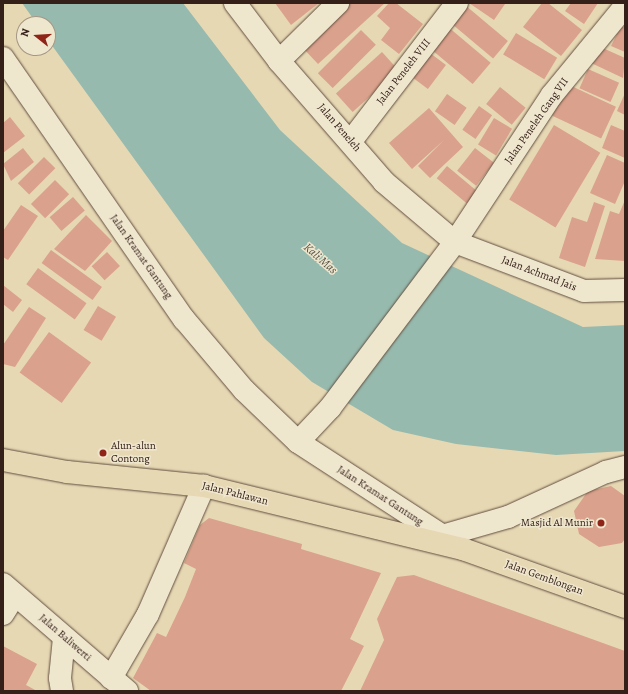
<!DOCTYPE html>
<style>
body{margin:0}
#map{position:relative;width:628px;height:694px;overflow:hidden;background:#e7d8b4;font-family:Alegreya,serif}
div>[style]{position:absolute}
.water>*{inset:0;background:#97baae}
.building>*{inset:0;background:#daa18c;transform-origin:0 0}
.roads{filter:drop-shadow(0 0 1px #614e3f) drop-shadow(0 0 1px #614e3f)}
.street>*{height:22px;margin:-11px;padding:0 11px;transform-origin:11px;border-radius:11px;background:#efe6ce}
.secondary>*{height:22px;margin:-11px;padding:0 11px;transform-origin:11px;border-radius:11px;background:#efe6ce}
.primary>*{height:22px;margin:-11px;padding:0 11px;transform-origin:11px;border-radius:11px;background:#e7d8b4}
.dots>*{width:11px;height:11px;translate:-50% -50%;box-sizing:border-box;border:2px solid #efe6ce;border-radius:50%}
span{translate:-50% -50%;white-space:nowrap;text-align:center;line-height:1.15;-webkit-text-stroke:3px #efe6ce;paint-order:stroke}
.street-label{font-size:11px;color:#342018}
.poi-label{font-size:11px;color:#342018}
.left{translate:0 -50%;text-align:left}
.right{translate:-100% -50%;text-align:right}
.water-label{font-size:12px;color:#524e45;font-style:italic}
.frame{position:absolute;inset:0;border:4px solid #342018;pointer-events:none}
.north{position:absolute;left:16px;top:16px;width:40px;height:40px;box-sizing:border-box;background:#efe6ce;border:1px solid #a49785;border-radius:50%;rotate:287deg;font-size:11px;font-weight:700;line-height:16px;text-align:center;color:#342018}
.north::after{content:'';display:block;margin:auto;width:14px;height:18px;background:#8f2418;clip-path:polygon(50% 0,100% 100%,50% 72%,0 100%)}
</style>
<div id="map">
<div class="water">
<div style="clip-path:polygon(22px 3px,183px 3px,280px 130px,402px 243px,583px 327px,625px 325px,625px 451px,556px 455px,456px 444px,393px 430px,312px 382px,264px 338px,48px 40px,48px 24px,37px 24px)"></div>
</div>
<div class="building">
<div style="clip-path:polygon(275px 3px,319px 3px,291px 25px)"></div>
<div style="clip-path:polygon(347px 3px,385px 3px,318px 64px,301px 46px)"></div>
<div style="clip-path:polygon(389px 3px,396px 3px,423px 24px,399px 54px,381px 40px,390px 28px,377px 16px)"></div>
<div style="clip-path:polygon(469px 3px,503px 3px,505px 4px,494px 20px)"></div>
<div style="clip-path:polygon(542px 3px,548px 3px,582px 30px,561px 56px,523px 27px)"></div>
<div style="clip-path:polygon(571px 3px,598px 3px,584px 24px,565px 11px)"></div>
<div style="left:465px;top:5px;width:56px;height:23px;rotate:40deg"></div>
<div style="left:447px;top:26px;width:57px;height:28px;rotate:40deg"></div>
<div style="clip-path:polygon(621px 26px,625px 28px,625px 52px,611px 46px)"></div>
<div style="left:361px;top:30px;width:21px;height:61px;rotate:45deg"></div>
<div style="left:516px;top:33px;width:48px;height:25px;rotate:31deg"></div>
<div style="clip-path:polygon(596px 45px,625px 58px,623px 78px,589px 62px)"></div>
<div style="left:426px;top:50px;width:25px;height:30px;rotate:37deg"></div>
<div style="left:382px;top:52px;width:25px;height:62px;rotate:48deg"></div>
<div style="left:588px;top:69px;width:34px;height:21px;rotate:24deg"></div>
<div style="left:567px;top:84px;width:54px;height:35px;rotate:25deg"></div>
<div style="left:500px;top:87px;width:33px;height:22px;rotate:39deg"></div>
<div style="clip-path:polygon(625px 93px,625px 115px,617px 111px)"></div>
<div style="left:447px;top:94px;width:24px;height:21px;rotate:35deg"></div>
<div style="left:479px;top:106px;width:16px;height:29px;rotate:35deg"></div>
<div style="clip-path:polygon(429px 108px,463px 147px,430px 178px,418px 166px,444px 140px,412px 169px,389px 143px)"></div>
<div style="clip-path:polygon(10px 117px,25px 136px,3px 153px,3px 123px)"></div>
<div style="left:494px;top:118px;width:21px;height:31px;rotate:31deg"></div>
<div style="left:554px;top:125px;width:54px;height:87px;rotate:31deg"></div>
<div style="clip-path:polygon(611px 125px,625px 131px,625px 158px,602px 148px)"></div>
<div style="clip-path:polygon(23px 148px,34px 162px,11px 181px,3px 164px)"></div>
<div style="left:475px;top:148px;width:24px;height:29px;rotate:38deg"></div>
<div style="clip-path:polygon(607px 155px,625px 163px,625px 181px,615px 204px,590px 193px)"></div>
<div style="left:44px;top:157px;width:16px;height:37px;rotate:45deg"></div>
<div style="left:447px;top:166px;width:39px;height:16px;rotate:40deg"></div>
<div style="left:55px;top:180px;width:20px;height:34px;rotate:45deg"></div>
<div style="left:73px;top:197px;width:18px;height:31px;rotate:49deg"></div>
<div style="clip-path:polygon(625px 200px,625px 261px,595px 259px,610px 211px,619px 214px)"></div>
<div style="clip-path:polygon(594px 202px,605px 206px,585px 267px,559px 258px,572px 217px,587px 222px)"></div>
<div style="clip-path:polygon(21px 205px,38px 216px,8px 260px,3px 257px,3px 231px)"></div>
<div style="clip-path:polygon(86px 215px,112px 241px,85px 271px,54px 249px)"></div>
<div style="left:51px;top:250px;width:63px;height:16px;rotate:36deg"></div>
<div style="left:107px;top:252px;width:19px;height:21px;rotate:47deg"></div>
<div style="left:38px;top:268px;width:60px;height:20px;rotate:36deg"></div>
<div style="clip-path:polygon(3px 285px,22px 300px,13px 312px,3px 304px)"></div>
<div style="left:98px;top:306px;width:21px;height:28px;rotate:31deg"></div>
<div style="clip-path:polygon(29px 307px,46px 318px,15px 367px,3px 364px,3px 345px)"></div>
<div style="left:49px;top:332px;width:52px;height:50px;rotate:36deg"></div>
<div style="clip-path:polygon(611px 486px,625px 496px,625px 539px,622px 543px,599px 547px,579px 534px,574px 511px,588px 491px)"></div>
<div style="clip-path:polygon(209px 518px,302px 544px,301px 549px,381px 573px,350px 639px,364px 646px,341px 691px,151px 691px,133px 678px,157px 633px,166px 637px,185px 597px,196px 569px,184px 563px,200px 525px)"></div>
<div style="clip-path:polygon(414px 575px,625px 651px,625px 691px,360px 691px,384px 640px,377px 619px,397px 577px)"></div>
<div style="clip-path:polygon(3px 646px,37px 664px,26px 685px,37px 691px,3px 691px)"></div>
</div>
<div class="roads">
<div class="street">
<div style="left:279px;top:61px;width:83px;rotate:-44.5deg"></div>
<div style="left:351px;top:141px;width:174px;rotate:-52.5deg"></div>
<div style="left:455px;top:242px;width:176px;rotate:-56.6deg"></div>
<div style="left:552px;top:95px;width:115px;rotate:-50.6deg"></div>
<div style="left:442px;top:536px;width:69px;rotate:-16.1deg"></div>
<div style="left:508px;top:517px;width:108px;rotate:-24.7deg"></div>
<div style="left:606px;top:472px;width:20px;rotate:-15deg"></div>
<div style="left:3px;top:614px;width:22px;rotate:-58deg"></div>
<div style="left:62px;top:691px;width:13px;rotate:-99deg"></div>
<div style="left:60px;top:678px;width:40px;rotate:-84.3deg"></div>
</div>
<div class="secondary">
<div style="left:235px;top:3px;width:73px;rotate:52.8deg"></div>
<div style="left:279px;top:61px;width:160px;rotate:49deg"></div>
<div style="left:384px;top:182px;width:93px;rotate:40.2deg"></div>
<div style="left:455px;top:242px;width:138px;rotate:20.8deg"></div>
<div style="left:584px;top:291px;width:41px;rotate:-1.4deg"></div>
<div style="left:3px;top:58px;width:318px;rotate:55.3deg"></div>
<div style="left:184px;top:319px;width:93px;rotate:49.8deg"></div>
<div style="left:244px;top:390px;width:75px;rotate:43.9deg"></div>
<div style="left:298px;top:442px;width:191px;rotate:33deg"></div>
<div style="left:298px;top:442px;width:47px;rotate:-46.7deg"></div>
<div style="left:330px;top:408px;width:208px;rotate:-53deg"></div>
<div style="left:3px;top:584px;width:164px;rotate:40.8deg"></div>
<div style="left:111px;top:678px;width:74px;rotate:-60deg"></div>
<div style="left:148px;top:614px;width:140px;rotate:-66.4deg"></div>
</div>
<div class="primary">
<div style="left:3px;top:460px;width:65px;rotate:10.6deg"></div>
<div style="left:67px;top:472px;width:138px;rotate:5.8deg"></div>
<div style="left:204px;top:486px;width:267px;rotate:13.7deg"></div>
<div style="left:463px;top:549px;width:172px;rotate:19.7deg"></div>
</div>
</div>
<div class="dots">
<div style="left:103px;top:453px;background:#8f2418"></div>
<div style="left:601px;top:523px;background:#8f2418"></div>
</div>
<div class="street-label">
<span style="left:404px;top:72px;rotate:-52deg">Jalan Peneleh VIII</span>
<span style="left:537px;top:121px;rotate:-55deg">Jalan Peneleh Gang VII</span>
<span style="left:339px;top:128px;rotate:49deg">Jalan Peneleh</span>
<span style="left:141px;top:257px;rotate:55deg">Jalan Kramat Gantung</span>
<span style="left:539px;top:274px;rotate:21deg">Jalan Achmad Jais</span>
<span style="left:235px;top:494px;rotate:14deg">Jalan Pahlawan</span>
<span style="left:380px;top:496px;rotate:33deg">Jalan Kramat Gantung</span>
<span style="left:544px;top:578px;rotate:20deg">Jalan Gemblongan</span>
<span style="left:65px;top:638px;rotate:41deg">Jalan Baliwerti</span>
</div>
<div class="poi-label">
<span class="left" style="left:111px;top:453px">Alun-alun<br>Contong</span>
<span class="right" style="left:593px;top:523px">Masjid Al Munir</span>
</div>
<div class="water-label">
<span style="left:320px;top:259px;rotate:41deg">Kali Mas</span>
</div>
<div class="frame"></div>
<div class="north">N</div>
</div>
